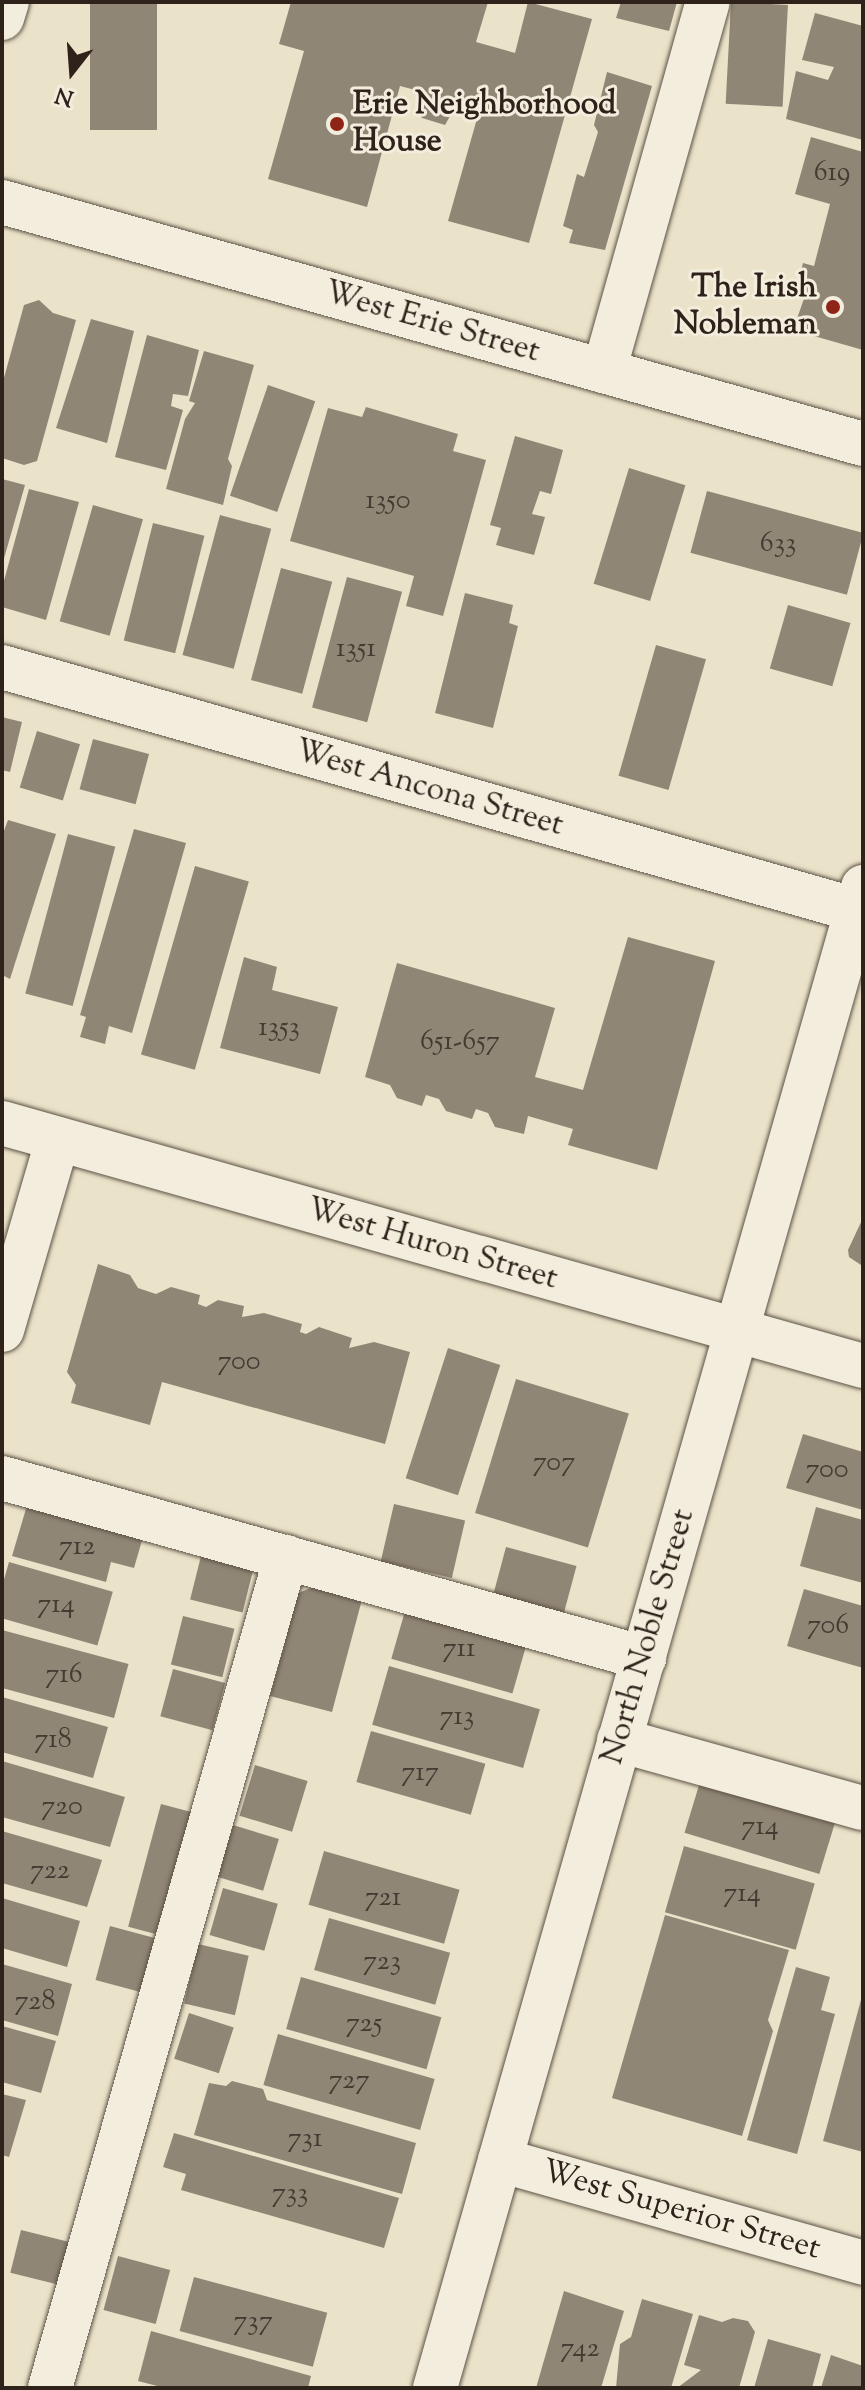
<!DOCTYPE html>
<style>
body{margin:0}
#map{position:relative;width:865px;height:2390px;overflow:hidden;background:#ebe3c9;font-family:"Sorts Mill Goudy",serif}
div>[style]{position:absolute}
.building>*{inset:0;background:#908675;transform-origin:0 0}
.roads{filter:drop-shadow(0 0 2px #5d5246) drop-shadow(0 0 2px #5d5246)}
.minor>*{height:44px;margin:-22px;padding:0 22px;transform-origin:22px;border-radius:22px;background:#f2eddc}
.dots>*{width:22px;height:22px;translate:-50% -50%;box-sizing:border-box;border:4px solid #f2eddc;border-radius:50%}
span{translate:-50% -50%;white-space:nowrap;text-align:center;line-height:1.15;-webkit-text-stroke:6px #f2eddc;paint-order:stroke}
.number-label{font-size:28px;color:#463b32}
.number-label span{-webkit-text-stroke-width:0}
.poi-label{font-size:32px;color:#2e221b;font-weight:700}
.left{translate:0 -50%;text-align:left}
.right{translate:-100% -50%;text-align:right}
.street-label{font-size:32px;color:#2e221b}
.frame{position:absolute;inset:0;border:4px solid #2e221b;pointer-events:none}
.north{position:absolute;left:32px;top:32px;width:80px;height:80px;-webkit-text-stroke:6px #f2eddc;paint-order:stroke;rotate:197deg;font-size:22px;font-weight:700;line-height:32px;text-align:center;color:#2e221b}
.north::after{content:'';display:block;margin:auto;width:28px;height:36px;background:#2e221b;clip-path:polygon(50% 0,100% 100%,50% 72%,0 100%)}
</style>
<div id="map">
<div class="building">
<div style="left:90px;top:2px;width:67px;height:128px"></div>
<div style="clip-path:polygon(291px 2px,488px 2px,476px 42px,515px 53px,528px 2px,592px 19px,529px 243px,448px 221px,480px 108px,458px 102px,445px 125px,422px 118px,418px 110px,423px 92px,400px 86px,367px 207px,268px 179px,304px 51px,279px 44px)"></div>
<div style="clip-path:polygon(621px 2px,677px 2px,669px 31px,616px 18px)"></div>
<div style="left:731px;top:2px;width:57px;height:102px;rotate:3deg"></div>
<div style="clip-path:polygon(815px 13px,863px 26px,863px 140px,786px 119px,796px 71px,828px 80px,834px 67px,802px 60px)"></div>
<div style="clip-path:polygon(607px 72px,652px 86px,605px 250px,569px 243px,573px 230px,563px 226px,577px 174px,584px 177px,598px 132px,594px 125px)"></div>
<div style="clip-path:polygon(811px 137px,863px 152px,863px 350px,793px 330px,807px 290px,797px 287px,803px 263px,814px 266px,830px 204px,795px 194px)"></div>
<div style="clip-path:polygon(39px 300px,53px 313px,76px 320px,37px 461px,24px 465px,2px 458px,2px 385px,24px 305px)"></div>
<div style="clip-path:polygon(91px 319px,134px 331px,107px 443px,56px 428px)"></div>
<div style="clip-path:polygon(147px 335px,199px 350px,188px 396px,173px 394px,171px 406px,183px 410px,166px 470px,115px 457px)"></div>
<div style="clip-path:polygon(204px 351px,254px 365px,228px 459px,232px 466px,223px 505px,166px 489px,185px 419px,195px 403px,189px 401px)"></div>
<div style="left:268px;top:385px;width:50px;height:117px;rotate:19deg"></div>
<div style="clip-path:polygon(366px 407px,458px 434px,453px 451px,486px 460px,443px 616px,406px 606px,414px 576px,290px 541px,328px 408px,362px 417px)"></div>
<div style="clip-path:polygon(515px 436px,563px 450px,551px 494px,540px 491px,532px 514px,545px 517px,534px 555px,496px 545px,501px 528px,490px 525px)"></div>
<div style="left:629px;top:468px;width:59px;height:121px;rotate:17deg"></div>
<div style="clip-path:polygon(2px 479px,25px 485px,3px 562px,2px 562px)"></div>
<div style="clip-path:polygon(29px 489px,79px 502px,46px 620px,2px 607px,2px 588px)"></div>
<div style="left:707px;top:491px;width:162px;height:64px;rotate:15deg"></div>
<div style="left:93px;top:505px;width:52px;height:121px;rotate:16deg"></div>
<div style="left:220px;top:515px;width:53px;height:145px;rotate:15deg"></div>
<div style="left:153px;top:523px;width:53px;height:121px;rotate:14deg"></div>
<div style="left:281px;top:568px;width:53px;height:116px;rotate:15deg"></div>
<div style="left:347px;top:577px;width:57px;height:135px;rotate:15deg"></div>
<div style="clip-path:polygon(465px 593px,513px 605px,509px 623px,518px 626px,493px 728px,435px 713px)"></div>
<div style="left:788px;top:605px;width:65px;height:66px;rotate:16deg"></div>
<div style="left:656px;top:645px;width:52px;height:136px;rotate:16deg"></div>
<div style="clip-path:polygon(2px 717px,22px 722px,10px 772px,2px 770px)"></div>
<div style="left:37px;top:731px;width:45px;height:59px;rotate:17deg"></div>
<div style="left:93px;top:739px;width:58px;height:52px;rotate:15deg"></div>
<div style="clip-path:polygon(8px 820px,56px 834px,10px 979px,2px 975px,2px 836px)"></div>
<div style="clip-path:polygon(134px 829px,186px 843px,132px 1033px,109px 1026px,105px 1044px,80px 1037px,86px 1017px,80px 1015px)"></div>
<div style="left:68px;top:834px;width:49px;height:165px;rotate:15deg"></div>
<div style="left:195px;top:866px;width:56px;height:196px;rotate:16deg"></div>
<div style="clip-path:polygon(628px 937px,715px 961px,657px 1170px,568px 1145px,573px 1129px,528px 1116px,524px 1134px,495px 1127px,488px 1113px,476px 1109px,472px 1119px,446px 1111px,439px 1099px,426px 1095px,422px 1106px,397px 1098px,390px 1085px,365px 1077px,397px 963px,555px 1008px,535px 1077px,583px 1090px)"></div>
<div style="clip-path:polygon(244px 957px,277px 967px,272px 990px,338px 1007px,320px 1074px,220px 1048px)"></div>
<div style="clip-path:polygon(862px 1220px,863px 1264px,861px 1265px,849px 1257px,848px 1250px)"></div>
<div style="clip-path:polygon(98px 1264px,130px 1275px,138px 1288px,156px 1294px,171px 1287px,200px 1295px,198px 1304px,206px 1307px,218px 1300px,244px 1306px,242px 1317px,264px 1313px,302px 1324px,300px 1332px,306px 1334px,319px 1327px,352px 1338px,349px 1348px,374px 1342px,410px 1352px,385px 1444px,162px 1382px,150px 1425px,71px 1403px,76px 1385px,67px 1372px)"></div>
<div style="left:448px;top:1348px;width:55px;height:137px;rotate:18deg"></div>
<div style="left:516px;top:1379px;width:118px;height:140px;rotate:17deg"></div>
<div style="clip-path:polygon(803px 1434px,863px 1452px,863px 1510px,786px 1488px)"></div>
<div style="clip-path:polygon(28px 1502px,143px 1537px,134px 1568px,111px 1562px,106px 1582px,12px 1556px)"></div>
<div style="left:394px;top:1504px;width:73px;height:59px;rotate:13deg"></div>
<div style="clip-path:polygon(816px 1507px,863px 1520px,863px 1583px,800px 1566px)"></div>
<div style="left:506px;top:1547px;width:73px;height:60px;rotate:15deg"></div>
<div style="left:202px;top:1552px;width:54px;height:49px;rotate:14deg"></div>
<div style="left:9px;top:1562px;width:108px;height:56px;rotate:16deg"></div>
<div style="clip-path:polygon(326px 1582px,364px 1592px,332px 1712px,270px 1696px,298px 1593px)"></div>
<div style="clip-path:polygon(804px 1589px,863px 1606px,863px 1668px,787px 1646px)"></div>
<div style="left:407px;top:1604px;width:126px;height:57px;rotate:16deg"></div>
<div style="left:183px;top:1616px;width:53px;height:50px;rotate:14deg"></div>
<div style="left:2px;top:1630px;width:131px;height:56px;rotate:15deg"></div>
<div style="left:389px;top:1666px;width:157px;height:61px;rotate:16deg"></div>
<div style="left:173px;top:1669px;width:54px;height:49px;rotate:15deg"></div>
<div style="clip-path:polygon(2px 1697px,108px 1727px,93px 1778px,2px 1752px)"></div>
<div style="left:371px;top:1731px;width:119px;height:53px;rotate:16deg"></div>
<div style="clip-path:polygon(2px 1761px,125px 1797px,110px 1847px,2px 1817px)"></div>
<div style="left:255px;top:1765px;width:55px;height:53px;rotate:17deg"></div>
<div style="left:700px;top:1782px;width:141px;height:53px;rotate:17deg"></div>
<div style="left:161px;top:1804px;width:42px;height:127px;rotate:15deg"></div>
<div style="left:233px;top:1825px;width:48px;height:54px;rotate:17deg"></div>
<div style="clip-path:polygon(2px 1831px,102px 1860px,87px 1907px,2px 1883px)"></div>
<div style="left:684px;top:1846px;width:136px;height:69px;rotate:16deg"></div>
<div style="left:324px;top:1851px;width:141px;height:56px;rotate:16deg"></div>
<div style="left:223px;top:1888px;width:57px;height:49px;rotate:16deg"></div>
<div style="clip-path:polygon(2px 1898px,80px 1921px,67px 1967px,2px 1948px)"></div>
<div style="clip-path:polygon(665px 1915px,789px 1950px,768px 2020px,773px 2031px,742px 2136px,612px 2098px)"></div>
<div style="left:329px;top:1918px;width:126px;height:54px;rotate:16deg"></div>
<div style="left:110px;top:1926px;width:54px;height:56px;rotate:15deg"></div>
<div style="left:198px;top:1944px;width:52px;height:61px;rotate:13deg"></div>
<div style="clip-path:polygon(2px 1964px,72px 1984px,58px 2036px,2px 2020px)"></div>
<div style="clip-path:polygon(796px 1967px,830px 1977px,821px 2010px,835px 2014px,797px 2154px,747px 2140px)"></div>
<div style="left:301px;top:1977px;width:146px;height:54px;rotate:16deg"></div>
<div style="clip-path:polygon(862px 1996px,863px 1996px,863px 2152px,823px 2141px)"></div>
<div style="left:189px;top:2013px;width:47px;height:48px;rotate:18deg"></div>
<div style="clip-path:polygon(2px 2026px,56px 2041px,41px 2093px,2px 2082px)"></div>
<div style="left:278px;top:2034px;width:163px;height:53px;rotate:16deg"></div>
<div style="clip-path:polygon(232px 2081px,263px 2089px,267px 2100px,416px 2143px,402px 2194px,194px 2135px,209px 2083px,226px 2086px)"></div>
<div style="clip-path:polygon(2px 2094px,26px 2100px,9px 2157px,2px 2155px)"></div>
<div style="clip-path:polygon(174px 2133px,399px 2198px,384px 2248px,181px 2190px,186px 2174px,163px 2167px)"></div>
<div style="left:21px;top:2230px;width:53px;height:44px;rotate:14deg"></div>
<div style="left:118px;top:2256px;width:54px;height:56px;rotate:15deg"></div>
<div style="left:194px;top:2277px;width:138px;height:56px;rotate:15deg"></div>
<div style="clip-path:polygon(564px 2291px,624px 2311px,601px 2388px,536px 2388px)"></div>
<div style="clip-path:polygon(642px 2299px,693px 2314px,671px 2388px,616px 2388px,620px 2344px,631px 2337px)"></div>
<div style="clip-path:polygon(699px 2315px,722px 2322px,733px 2318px,748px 2321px,755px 2332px,739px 2388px,677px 2388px,701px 2370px,684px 2365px)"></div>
<div style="clip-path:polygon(151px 2331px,311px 2376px,308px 2388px,165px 2388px,138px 2381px)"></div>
<div style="clip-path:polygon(768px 2339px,821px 2354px,812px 2388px,754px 2388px)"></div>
<div style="clip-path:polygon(831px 2355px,863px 2366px,863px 2388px,821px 2388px)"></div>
</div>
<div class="roads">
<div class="minor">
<div style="left:2px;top:18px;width:17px;rotate:-73deg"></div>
<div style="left:2px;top:202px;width:894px;rotate:15.7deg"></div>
<div style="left:604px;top:371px;width:383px;rotate:-74.3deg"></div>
<div style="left:2px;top:667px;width:895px;rotate:15.88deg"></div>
<div style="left:2px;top:1123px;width:895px;rotate:15.76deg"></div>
<div style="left:2px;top:1330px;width:199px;rotate:-73.7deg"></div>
<div style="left:2px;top:1478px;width:667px;rotate:15.66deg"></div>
<div style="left:619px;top:1740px;width:253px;rotate:15.6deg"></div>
<div style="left:500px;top:2160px;width:377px;rotate:15.8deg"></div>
<div style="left:50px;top:2388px;width:864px;rotate:-74.15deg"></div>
<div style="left:435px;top:2388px;width:1561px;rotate:-74.08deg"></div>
</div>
</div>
<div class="dots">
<div style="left:337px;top:124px;background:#8f2418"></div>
<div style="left:833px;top:307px;background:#8f2418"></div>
</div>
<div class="number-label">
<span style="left:832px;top:173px">619</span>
<span style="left:388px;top:501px">1350</span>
<span style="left:778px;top:544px">633</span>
<span style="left:356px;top:649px">1351</span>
<span style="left:279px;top:1028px">1353</span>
<span style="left:460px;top:1042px">651-657</span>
<span style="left:239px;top:1362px">700</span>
<span style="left:554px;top:1463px">707</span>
<span style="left:827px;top:1470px">700</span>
<span style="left:77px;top:1547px">712</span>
<span style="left:56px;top:1605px">714</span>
<span style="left:828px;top:1626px">706</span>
<span style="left:459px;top:1649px">711</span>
<span style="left:64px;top:1675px">716</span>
<span style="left:457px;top:1717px">713</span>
<span style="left:53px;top:1740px">718</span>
<span style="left:420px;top:1773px">717</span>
<span style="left:62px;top:1807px">720</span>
<span style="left:760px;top:1827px">714</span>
<span style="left:50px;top:1871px">722</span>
<span style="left:742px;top:1894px">714</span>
<span style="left:383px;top:1898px">721</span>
<span style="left:382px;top:1962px">723</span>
<span style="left:35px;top:2002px">728</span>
<span style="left:364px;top:2024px">725</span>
<span style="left:349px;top:2081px">727</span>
<span style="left:305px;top:2139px">731</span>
<span style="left:290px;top:2194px">733</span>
<span style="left:253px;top:2322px">737</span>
<span style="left:580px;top:2349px">742</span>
</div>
<div class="poi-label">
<span class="left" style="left:353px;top:124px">Erie Neighborhood<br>House</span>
<span class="right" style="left:817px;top:307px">The Irish<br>Nobleman</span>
</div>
<div class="street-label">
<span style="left:432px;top:323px;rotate:16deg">West Erie Street</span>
<span style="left:429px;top:789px;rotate:16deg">West Ancona Street</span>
<span style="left:432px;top:1245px;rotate:16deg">West Huron Street</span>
<span style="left:649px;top:1637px;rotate:-74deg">North Noble Street</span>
<span style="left:681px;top:2211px;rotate:16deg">West Superior Street</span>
</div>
<div class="frame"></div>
<div class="north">N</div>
</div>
